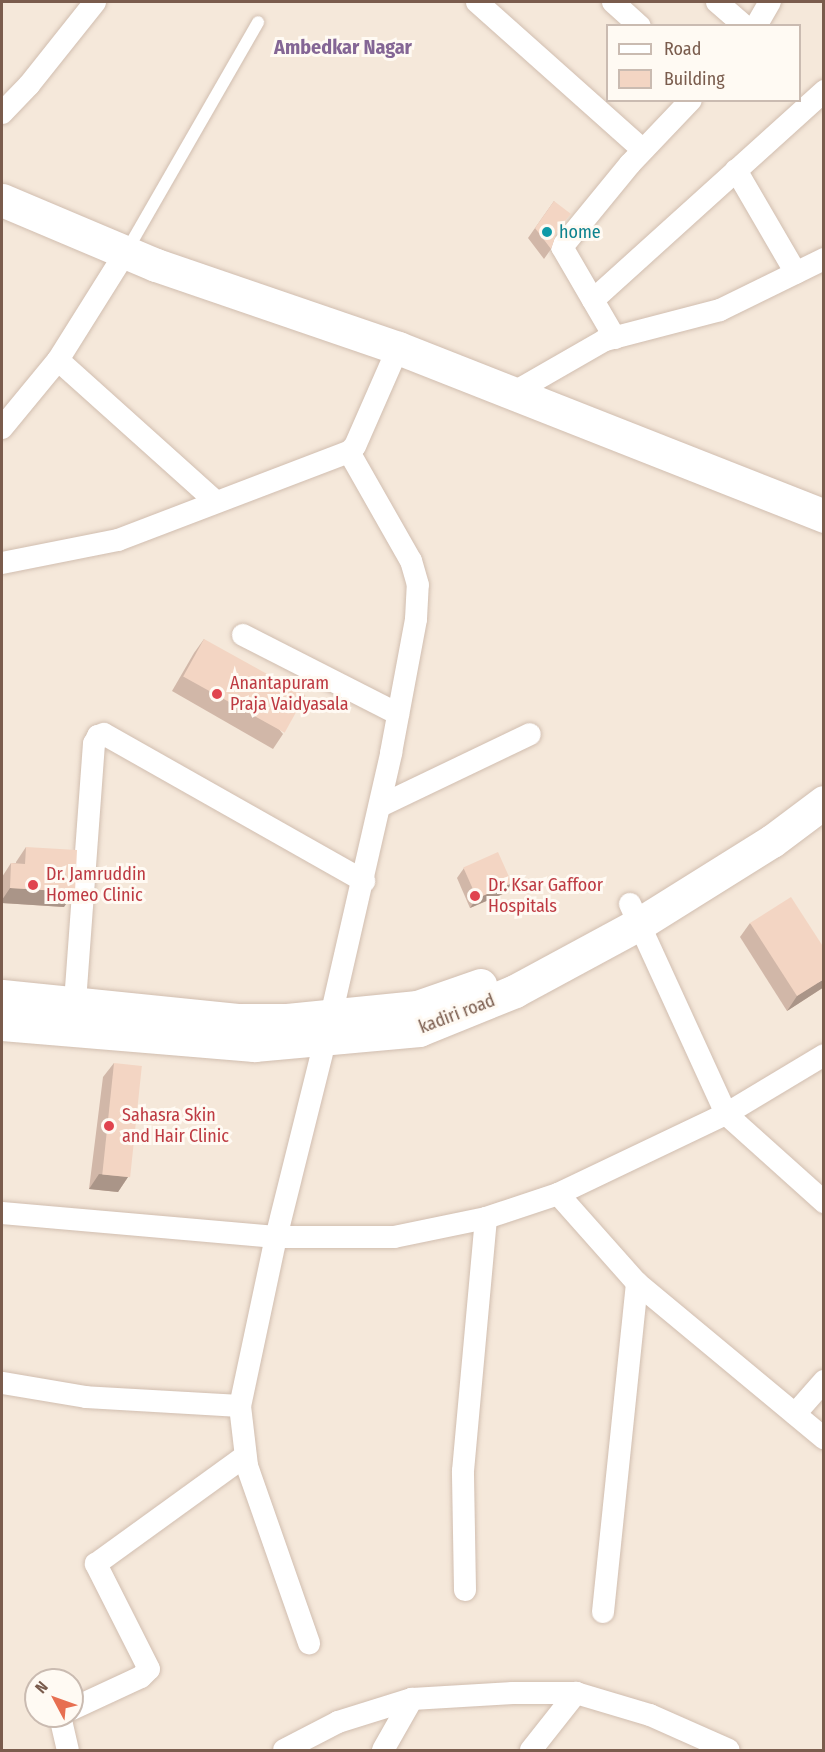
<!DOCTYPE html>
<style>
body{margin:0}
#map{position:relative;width:825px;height:1752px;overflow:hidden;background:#fdf6ec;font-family:"Fira Sans Condensed",sans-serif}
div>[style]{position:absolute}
.residential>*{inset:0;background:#f5e8da}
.roads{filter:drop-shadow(0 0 2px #d1beb0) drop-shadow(0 0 2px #d1beb0)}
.lane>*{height:12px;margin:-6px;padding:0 6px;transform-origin:6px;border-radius:6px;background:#fff}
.street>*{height:22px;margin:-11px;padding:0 11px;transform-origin:11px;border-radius:11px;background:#fff}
.secondary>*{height:33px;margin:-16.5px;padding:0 16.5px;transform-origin:16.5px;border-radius:16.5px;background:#fff}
.wall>*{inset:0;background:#d1b7a8}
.shaded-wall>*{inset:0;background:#aa9588}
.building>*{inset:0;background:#f3d5c3;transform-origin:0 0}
.dots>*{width:16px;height:16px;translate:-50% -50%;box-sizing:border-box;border:3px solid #fffaf3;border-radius:50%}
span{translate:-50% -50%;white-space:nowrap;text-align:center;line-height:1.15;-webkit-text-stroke:6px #fffaf3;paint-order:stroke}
.culture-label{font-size:18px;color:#0d838f}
.left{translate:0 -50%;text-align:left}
.health-label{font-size:18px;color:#be3a42}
.street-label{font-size:18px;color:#7a5c4d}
.neighbourhood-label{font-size:20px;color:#846695;font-weight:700}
.frame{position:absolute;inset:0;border:3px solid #7a5c4d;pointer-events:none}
.legend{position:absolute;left:606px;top:24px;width:195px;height:78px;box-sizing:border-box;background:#fffaf3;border:2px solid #cabbb1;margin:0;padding:8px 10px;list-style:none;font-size:18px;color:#7a5c4d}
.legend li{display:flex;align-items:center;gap:12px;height:30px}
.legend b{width:30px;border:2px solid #cabbb1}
.north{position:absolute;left:24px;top:1668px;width:60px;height:60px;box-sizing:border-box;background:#fffaf3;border:2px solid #cabbb1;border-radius:50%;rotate:311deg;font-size:16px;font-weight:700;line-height:24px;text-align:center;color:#7a5c4d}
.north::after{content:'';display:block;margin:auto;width:21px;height:27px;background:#e76f51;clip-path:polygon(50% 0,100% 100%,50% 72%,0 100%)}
</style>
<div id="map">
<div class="residential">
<div style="clip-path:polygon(evenodd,2px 2px,823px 2px,823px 1750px,2px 1750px,2px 2px,608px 26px,800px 26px,800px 100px,608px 100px,608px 26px,2px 2px,36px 1680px,72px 1680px,72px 1716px,36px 1716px,36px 1680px)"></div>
</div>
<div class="roads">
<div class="lane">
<div style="left:126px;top:252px;width:265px;rotate:-60.1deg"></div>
</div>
<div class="street">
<div style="left:477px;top:2px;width:222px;rotate:41.7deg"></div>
<div style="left:613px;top:2px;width:36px;rotate:42deg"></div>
<div style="left:717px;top:2px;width:37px;rotate:41deg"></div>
<div style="left:756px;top:26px;width:28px;rotate:-60deg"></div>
<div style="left:2px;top:113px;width:39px;rotate:-46deg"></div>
<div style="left:29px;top:85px;width:106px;rotate:-51.5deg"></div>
<div style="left:736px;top:170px;width:119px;rotate:59.8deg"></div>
<div style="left:593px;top:300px;width:312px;rotate:-42.1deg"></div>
<div style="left:615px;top:338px;width:105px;rotate:-120.2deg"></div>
<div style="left:562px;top:247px;width:107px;rotate:-50.7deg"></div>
<div style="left:630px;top:164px;width:88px;rotate:-46.4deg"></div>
<div style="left:58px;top:360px;width:212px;rotate:41.9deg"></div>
<div style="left:511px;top:394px;width:108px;rotate:-29.9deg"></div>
<div style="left:605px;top:340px;width:119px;rotate:-14.6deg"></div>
<div style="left:720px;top:310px;width:116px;rotate:-26.1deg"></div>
<div style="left:2px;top:428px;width:88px;rotate:-50.5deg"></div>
<div style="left:58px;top:360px;width:126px;rotate:-57.9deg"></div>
<div style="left:2px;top:563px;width:118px;rotate:-11.2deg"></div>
<div style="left:118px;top:540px;width:247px;rotate:-20.9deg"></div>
<div style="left:349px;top:452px;width:8px;rotate:-45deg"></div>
<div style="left:355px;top:446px;width:107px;rotate:-66.3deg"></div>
<div style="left:243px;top:635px;width:174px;rotate:27deg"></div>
<div style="left:380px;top:806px;width:166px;rotate:-25.6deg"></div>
<div style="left:630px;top:904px;width:231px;rotate:65.4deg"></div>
<div style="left:726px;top:1114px;width:132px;rotate:41.9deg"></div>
<div style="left:75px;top:1002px;width:259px;rotate:-85.8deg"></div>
<div style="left:94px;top:744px;width:9px;rotate:-63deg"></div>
<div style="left:98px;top:736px;width:6px;rotate:-18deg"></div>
<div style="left:104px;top:734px;width:299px;rotate:29.5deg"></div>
<div style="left:331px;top:1016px;width:270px;rotate:-77.1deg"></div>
<div style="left:391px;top:753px;width:136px;rotate:-79.4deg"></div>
<div style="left:416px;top:619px;width:34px;rotate:-87deg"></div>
<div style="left:418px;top:585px;width:25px;rotate:-106deg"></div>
<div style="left:411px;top:561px;width:125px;rotate:-119.6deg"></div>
<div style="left:325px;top:1041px;width:202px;rotate:104deg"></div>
<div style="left:276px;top:1237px;width:118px"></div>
<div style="left:394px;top:1237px;width:94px;rotate:-11.7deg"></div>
<div style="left:486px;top:1218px;width:76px;rotate:-18.4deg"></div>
<div style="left:558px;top:1194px;width:186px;rotate:-25.5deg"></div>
<div style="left:726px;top:1114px;width:114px;rotate:-31deg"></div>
<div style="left:558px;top:1194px;width:119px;rotate:48.4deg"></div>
<div style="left:637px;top:1283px;width:243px;rotate:39.7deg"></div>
<div style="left:2px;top:1213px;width:275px;rotate:5deg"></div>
<div style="left:276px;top:1237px;width:173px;rotate:102deg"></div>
<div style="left:240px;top:1406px;width:154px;rotate:-176.7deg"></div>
<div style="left:86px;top:1397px;width:85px;rotate:-170.5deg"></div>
<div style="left:240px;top:1406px;width:60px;rotate:83.3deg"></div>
<div style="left:247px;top:1466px;width:188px;rotate:70.7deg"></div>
<div style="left:795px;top:1414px;width:44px;rotate:-48.7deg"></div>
<div style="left:465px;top:1590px;width:119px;rotate:-91deg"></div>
<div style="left:463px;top:1471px;width:254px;rotate:-84.8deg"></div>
<div style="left:603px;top:1612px;width:331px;rotate:-84.1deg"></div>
<div style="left:72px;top:1709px;width:76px;rotate:-24.9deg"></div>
<div style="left:141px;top:1677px;width:11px;rotate:-45deg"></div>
<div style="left:149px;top:1669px;width:118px;rotate:-116.8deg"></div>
<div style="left:96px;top:1564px;width:184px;rotate:-35.9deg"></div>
<div style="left:60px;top:1716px;width:35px;rotate:77deg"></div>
<div style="left:284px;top:1750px;width:61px;rotate:-27.4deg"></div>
<div style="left:338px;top:1722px;width:77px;rotate:-17.3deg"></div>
<div style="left:383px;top:1750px;width:59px;rotate:-60.4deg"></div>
<div style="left:412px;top:1699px;width:101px;rotate:-3.4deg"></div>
<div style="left:513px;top:1693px;width:63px"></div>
<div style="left:576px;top:1693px;width:77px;rotate:16.6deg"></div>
<div style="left:650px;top:1715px;width:86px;rotate:23.9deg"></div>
<div style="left:531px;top:1750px;width:73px;rotate:-51.7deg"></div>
</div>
<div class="secondary">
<div style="left:2px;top:200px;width:167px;rotate:22.9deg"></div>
<div style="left:156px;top:265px;width:256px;rotate:18.9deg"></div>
<div style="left:398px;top:348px;width:458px;rotate:21.5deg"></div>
<div style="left:2px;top:996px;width:239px;rotate:5.8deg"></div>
<div style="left:240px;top:1020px;width:47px"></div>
<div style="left:287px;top:1020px;width:131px;rotate:-5.7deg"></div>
<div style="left:417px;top:1007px;width:67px;rotate:-19.2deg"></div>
<div style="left:2px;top:1024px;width:253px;rotate:4.8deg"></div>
<div style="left:254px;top:1045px;width:166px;rotate:-5.2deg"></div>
<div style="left:419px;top:1030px;width:104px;rotate:-22.1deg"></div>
<div style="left:515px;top:991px;width:141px;rotate:-28.4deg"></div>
<div style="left:639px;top:924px;width:157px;rotate:-32deg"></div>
<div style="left:772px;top:841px;width:65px;rotate:-36.9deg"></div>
</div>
</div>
<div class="wall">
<div style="clip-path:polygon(554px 201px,564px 224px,557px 231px,551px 249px,544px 259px,528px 238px)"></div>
<div style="clip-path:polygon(204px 639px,283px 734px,273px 749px,172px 691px,194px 653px)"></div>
<div style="clip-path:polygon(26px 847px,64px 907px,2px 903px,2px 877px,11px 863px,16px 863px,16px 862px)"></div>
<div style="clip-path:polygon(464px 868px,505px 893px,470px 908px,457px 878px)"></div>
<div style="clip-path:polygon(750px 923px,824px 987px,787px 1011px,740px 937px)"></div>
<div style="clip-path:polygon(114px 1063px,128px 1177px,118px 1192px,89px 1189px,103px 1077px)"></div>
</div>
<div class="shaded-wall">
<div style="clip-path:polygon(512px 883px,505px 893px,470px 908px,477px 898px)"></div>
<div style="clip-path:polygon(10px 888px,75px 892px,64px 907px,2px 903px,2px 900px)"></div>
<div style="clip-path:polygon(824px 979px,824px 987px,787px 1011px,797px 996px)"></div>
<div style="clip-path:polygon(99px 1174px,128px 1177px,118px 1192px,89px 1189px)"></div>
</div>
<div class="building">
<div style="clip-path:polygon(554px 201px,571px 214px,558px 229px,551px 249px,535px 228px)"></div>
<div style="left:204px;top:639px;width:116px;height:43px;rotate:29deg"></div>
<div style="clip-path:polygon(26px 847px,77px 850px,75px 892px,10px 888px,11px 863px,25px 864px)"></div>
<div style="left:498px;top:852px;width:34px;height:38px;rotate:66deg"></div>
<div style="clip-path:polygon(791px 897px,824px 948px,824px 979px,797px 996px,750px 923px)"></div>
<div style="left:114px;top:1063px;width:28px;height:112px;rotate:6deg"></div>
</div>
<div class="dots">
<div style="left:547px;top:232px;background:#0f9aa8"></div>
<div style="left:217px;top:694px;background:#e0444e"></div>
<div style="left:33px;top:885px;background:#e0444e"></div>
<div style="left:475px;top:896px;background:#e0444e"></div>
<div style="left:109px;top:1126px;background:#e0444e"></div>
</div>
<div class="culture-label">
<span class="left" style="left:559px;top:232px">home</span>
</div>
<div class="health-label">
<span class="left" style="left:230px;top:694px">Anantapuram<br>Praja Vaidyasala</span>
<span class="left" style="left:46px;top:885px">Dr. Jamruddin<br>Homeo Clinic</span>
<span class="left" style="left:488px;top:896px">Dr. Ksar Gaffoor<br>Hospitals</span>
<span class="left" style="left:122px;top:1126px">Sahasra Skin<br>and Hair Clinic</span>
</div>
<div class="street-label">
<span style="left:457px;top:1014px;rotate:-21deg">kadiri road</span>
</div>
<div class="neighbourhood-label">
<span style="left:343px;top:47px">Ambedkar Nagar</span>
</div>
<div class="frame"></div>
<ul class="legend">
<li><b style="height:8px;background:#fff"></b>Road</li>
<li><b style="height:16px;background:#f3d5c3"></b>Building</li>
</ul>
<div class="north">N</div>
</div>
